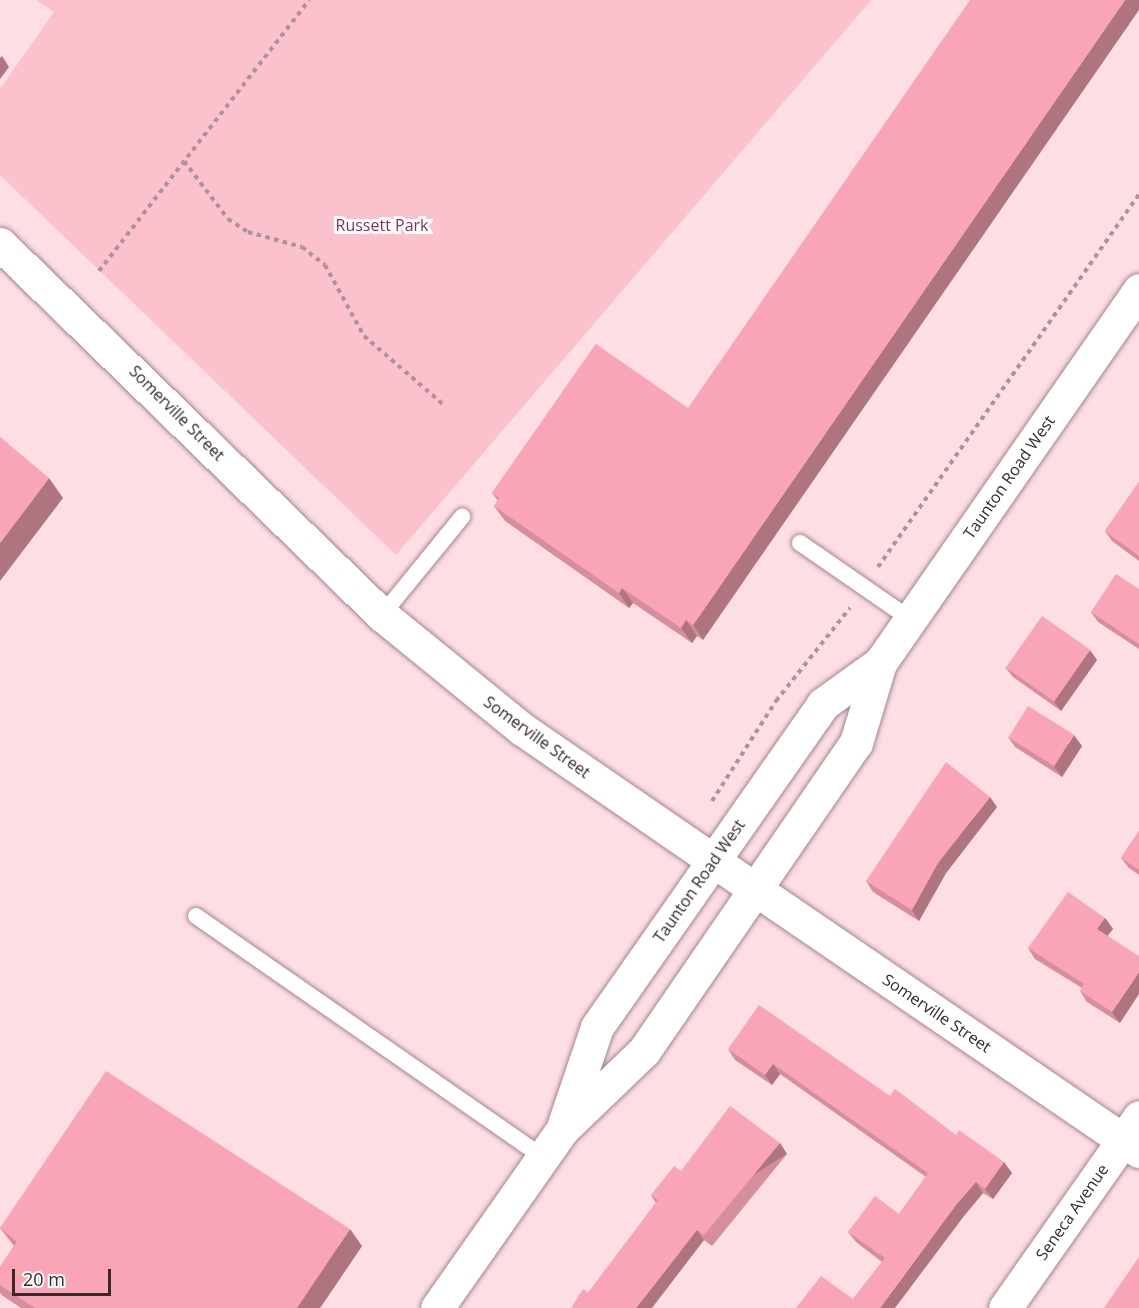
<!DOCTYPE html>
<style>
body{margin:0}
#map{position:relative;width:1139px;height:1308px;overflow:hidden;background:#fcdee3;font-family:"Open Sans",sans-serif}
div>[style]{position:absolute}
.green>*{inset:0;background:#fbc1cc}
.path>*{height:4px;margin-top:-2px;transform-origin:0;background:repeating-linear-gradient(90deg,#ab9397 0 4.5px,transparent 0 9px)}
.roads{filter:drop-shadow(0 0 2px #a6848b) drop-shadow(0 0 2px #a6848b)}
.lane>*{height:16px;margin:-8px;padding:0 8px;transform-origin:8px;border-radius:8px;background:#fff}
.street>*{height:33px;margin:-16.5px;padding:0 16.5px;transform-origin:16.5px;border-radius:16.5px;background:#fff}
.secondary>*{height:33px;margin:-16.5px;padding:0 16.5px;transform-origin:16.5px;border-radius:16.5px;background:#fff}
.wall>*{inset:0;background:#d68e9d}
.shaded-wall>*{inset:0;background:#ae747f;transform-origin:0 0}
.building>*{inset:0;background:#f9a5b6;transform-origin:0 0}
span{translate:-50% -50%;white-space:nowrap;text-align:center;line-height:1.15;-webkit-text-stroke:6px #fff;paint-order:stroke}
.park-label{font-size:16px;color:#8f2f4c}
.street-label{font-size:16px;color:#36282b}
.scale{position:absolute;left:12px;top:1269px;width:99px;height:27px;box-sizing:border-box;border:3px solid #36282b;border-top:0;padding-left:8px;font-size:18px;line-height:21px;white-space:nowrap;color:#36282b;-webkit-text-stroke:4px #fff;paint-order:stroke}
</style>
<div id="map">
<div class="green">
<div style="clip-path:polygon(36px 0,871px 0,396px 555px,0 175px,0 89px,54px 12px)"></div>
</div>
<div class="path">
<div style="left:184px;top:161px;width:73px;rotate:52.8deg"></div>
<div style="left:228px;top:219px;width:24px;rotate:33deg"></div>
<div style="left:248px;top:232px;width:56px;rotate:15.5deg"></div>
<div style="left:302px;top:247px;width:29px;rotate:38deg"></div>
<div style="left:325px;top:265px;width:81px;rotate:61.2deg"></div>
<div style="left:364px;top:336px;width:106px;rotate:40.8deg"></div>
<div style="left:99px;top:271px;width:343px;rotate:-52.2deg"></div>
<div style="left:878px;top:567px;width:455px;rotate:-55deg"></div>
<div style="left:712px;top:801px;width:119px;rotate:-57.4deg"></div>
<div style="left:776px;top:701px;width:119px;rotate:-51.5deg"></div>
</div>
<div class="roads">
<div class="lane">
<div style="left:800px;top:543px;width:134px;rotate:34.6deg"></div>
<div style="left:382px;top:615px;width:127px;rotate:-50.8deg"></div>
<div style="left:196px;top:916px;width:422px;rotate:34.8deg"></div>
</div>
<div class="street">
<div style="left:755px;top:889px;width:465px;rotate:34.3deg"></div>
<div style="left:1005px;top:1308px;width:233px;rotate:-54.9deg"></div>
</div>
<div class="secondary">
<div style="left:0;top:244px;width:533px;rotate:44.16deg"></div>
<div style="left:382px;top:615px;width:181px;rotate:39.2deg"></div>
<div style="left:522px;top:729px;width:283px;rotate:34.5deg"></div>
<div style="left:564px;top:1124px;width:102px;rotate:-71.2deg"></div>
<div style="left:597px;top:1027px;width:394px;rotate:-55deg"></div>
<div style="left:823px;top:704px;width:70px;rotate:-35.7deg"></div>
<div style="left:437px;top:1308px;width:219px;rotate:-54.9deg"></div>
<div style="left:563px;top:1129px;width:112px;rotate:-43.9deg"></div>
<div style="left:644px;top:1051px;width:374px;rotate:-55.5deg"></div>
<div style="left:856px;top:743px;width:84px;rotate:-73.3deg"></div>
<div style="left:880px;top:663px;width:454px;rotate:-55.2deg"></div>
</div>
</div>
<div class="wall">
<div style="clip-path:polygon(596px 344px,703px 640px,697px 636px,692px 643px,633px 603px,629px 608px,505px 521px,494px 506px,498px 501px,492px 493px)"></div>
<div style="clip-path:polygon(1139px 482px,1139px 561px,1112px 541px,1105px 531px)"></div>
<div style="clip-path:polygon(1139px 589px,1139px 649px,1098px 622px,1091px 612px)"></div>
<div style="clip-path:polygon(1097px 660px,1061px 711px,1013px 677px,1005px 667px)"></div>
<div style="clip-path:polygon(1008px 737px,1082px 746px,1062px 777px,1015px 747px)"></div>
<div style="clip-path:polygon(997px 807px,946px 873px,919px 921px,873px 892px,866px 881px)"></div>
<div style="clip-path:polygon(1139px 831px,1139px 875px,1129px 868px,1121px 858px)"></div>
<div style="clip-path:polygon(1105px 918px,1113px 929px,1108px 935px,1120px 1023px,1087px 1002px,1080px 991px,1082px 988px,1035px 959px,1028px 948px)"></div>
<div style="clip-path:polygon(728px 1049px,890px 1096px,956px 1135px,1012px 1173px,993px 1199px,983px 1193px,964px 1216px,853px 1299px,882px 1262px,856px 1242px,848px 1232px,899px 1214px,926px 1177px,780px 1074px,772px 1085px,735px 1060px)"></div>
<div style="clip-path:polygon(780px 1143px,787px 1154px,712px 1246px,704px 1240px,588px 1293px,656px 1203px,651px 1195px)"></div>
<div style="clip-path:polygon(0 1228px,362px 1246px,320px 1308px,21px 1308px,3px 1296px,0 1293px,0 1267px,14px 1246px)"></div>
</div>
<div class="shaded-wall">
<div style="clip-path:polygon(1125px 0,1139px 0,1139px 10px,703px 640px,693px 625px)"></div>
<div style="clip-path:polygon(2px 56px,9px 67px,0 79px,0 58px)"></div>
<div style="clip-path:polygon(49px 478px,63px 498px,0 581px,0 543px)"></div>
<div style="clip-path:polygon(622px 588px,633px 603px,629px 608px,619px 593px)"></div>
<div style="clip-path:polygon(686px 620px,697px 636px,692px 643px,681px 628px)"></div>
<div style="clip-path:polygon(1090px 650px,1097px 660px,1061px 711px,1053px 700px)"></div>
<div style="clip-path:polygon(1074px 735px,1082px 746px,1062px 777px,1054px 767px)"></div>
<div style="clip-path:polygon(990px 797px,997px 807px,946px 873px,919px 921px,912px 910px,938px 863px)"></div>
<div style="clip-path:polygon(1105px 918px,1113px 929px,1105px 939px,1097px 929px)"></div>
<div style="clip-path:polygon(1139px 972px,1139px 994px,1120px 1023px,1112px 1012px)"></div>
<div style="clip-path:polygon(773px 1064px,780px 1074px,772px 1085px,765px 1075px)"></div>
<div style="left:780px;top:1143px;width:13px;height:119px;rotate:58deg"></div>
<div style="clip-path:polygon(1004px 1162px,1012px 1173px,993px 1199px,985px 1189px)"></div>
<div style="clip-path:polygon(976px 1182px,983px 1193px,964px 1216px,895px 1308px,880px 1308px,956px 1205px)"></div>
<div style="clip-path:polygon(350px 1229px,362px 1246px,320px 1308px,297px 1308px)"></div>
<div style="clip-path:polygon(697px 1230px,704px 1240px,652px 1308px,636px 1308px)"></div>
</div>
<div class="building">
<div style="clip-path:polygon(970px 0,1125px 0,693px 625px,686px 620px,681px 628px,622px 588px,619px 593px,494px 506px,499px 498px,492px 493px,596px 344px,688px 408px)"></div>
<div style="clip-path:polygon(0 437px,49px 478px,0 543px)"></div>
<div style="clip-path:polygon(1139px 482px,1139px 556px,1105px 531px)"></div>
<div style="clip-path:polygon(1116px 574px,1139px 589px,1139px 644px,1091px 612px)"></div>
<div style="left:1042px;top:616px;width:59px;height:63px;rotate:35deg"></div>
<div style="left:1028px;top:706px;width:54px;height:37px;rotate:32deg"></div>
<div style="clip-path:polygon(946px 762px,990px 797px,938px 863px,912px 910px,866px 881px)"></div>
<div style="clip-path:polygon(1139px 831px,1139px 870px,1121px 858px)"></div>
<div style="clip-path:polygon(1068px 892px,1105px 918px,1097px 929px,1139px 956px,1139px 972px,1112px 1012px,1080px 991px,1084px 984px,1028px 948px)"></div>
<div style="clip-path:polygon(759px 1005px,890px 1096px,895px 1089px,956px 1135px,959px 1130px,1004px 1162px,985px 1189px,976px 1182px,956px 1205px,880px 1308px,796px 1308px,821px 1276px,853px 1299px,885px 1258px,848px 1232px,875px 1196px,899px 1214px,928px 1173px,773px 1064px,765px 1075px,728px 1049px)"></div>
<div style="clip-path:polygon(106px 1071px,350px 1229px,297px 1308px,35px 1308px,0 1285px,0 1267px,17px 1242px,0 1228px)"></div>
<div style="clip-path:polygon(730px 1106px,780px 1143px,704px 1235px,697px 1230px,636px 1308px,571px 1308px,583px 1289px,588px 1293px,658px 1200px,651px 1195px,674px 1166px,681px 1171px)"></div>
<div style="clip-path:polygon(1139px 1257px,1139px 1308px,1104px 1308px)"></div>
</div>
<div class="park-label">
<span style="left:382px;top:225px">Russett Park</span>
</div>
<div class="street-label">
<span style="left:177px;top:413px;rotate:45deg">Somerville Street</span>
<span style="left:1009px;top:477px;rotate:-55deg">Taunton Road West</span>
<span style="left:537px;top:737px;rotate:36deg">Somerville Street</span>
<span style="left:699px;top:881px;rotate:-55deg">Taunton Road West</span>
<span style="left:937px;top:1013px;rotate:34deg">Somerville Street</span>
<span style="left:1072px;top:1212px;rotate:-55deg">Seneca Avenue</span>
</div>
<div class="scale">20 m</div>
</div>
